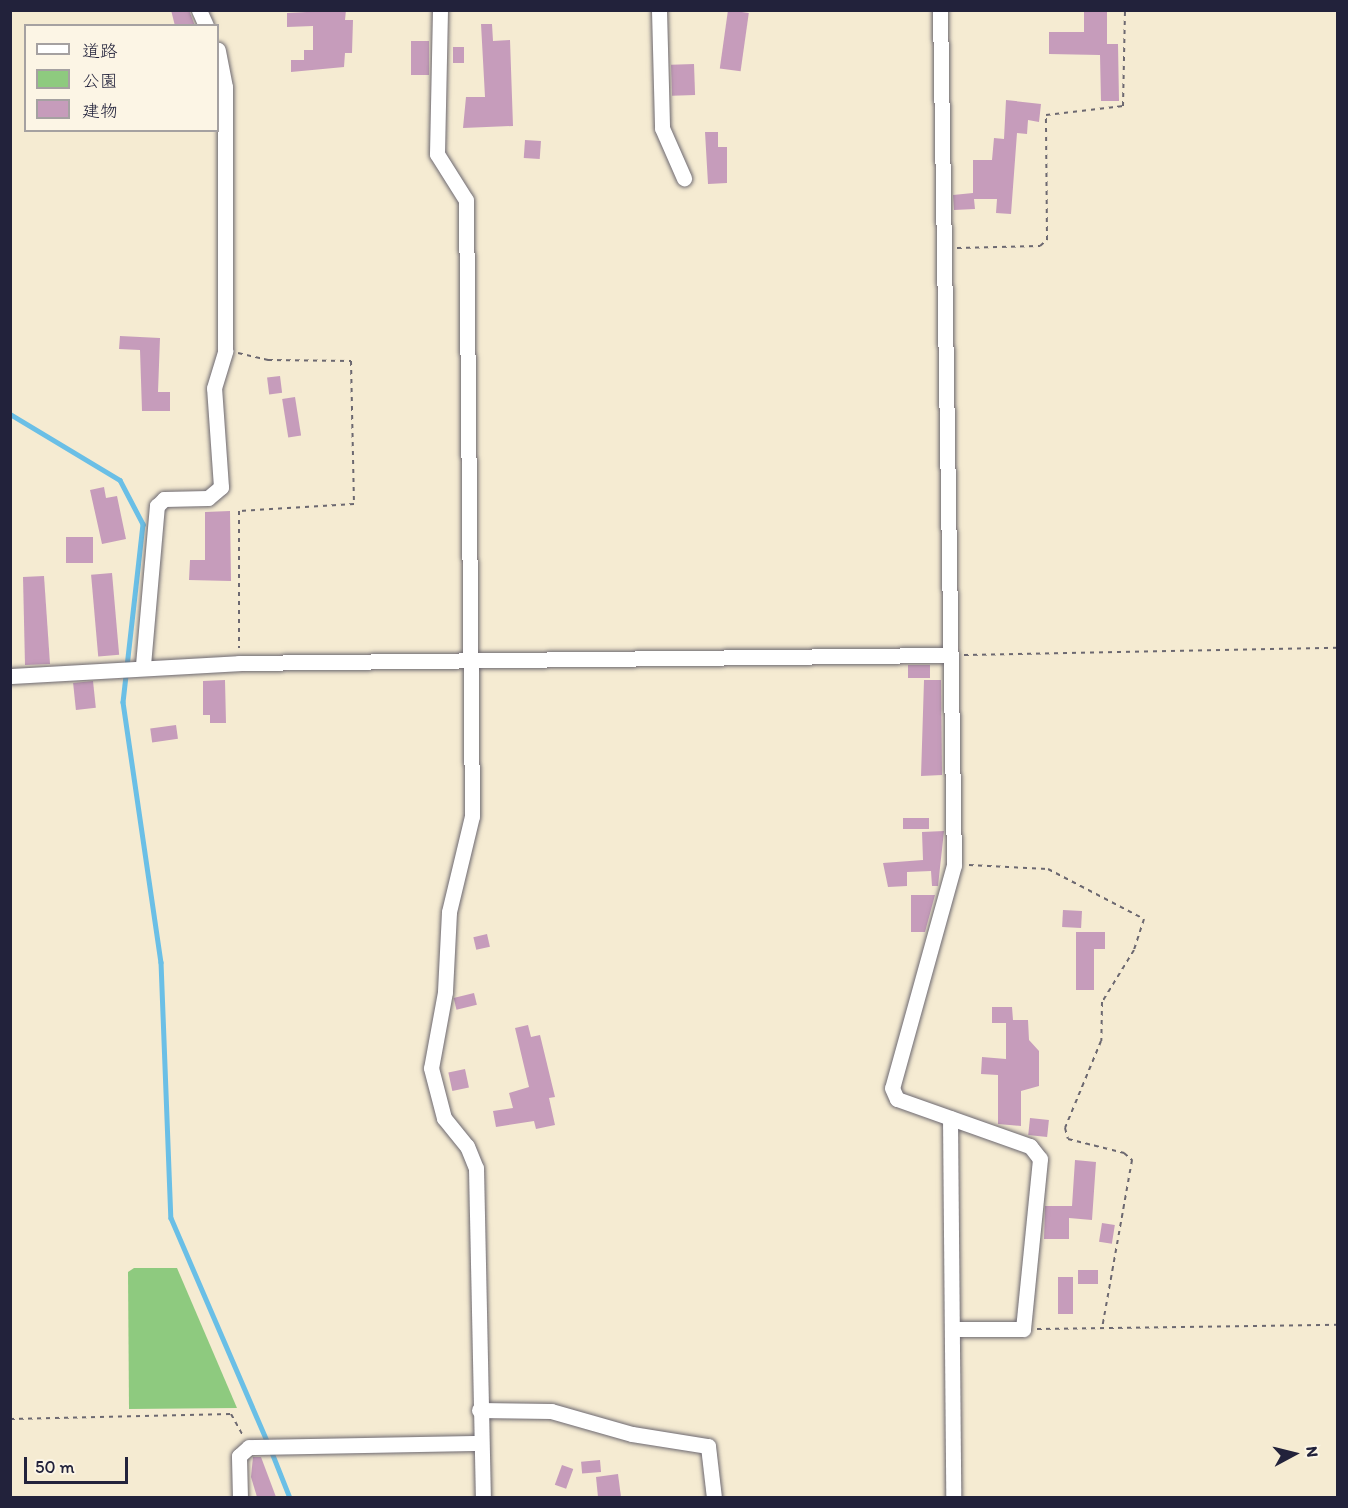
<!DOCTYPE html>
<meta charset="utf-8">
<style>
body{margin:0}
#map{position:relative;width:1348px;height:1508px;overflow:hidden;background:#f5ebd2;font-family:Itim,"Klee One",sans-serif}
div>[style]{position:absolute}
.green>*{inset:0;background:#8eca7f}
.stream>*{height:4.5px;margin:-2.25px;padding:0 2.25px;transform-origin:2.25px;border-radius:2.25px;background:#6abfe6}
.building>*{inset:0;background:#c69cbb;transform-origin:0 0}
.path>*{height:2px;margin-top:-1px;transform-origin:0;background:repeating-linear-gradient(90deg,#6c6870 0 4.5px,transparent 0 9px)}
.roads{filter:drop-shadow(0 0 2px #6c6870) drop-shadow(0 0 2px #6c6870)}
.minor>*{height:15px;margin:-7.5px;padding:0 7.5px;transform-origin:7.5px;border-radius:7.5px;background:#fff}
span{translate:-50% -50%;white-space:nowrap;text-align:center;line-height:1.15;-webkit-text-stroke:5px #fcf5e5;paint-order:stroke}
.frame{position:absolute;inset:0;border:12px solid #22223b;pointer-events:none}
.legend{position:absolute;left:24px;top:24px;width:195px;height:108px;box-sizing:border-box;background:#fcf5e5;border:2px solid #a5a1a1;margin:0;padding:8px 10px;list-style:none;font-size:18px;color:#22223b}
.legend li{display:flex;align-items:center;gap:12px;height:30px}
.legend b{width:30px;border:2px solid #a5a1a1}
.north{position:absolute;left:1264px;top:1424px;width:60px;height:60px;-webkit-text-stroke:4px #fcf5e5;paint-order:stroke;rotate:83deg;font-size:16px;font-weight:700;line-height:24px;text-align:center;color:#22223b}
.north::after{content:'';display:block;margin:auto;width:21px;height:27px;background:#22223b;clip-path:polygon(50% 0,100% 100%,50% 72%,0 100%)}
.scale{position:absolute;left:24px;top:1457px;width:104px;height:27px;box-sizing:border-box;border:3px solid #22223b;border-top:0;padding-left:8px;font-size:18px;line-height:21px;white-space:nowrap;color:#22223b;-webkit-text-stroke:4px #fcf5e5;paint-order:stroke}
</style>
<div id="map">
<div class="green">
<div style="clip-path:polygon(134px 1268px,177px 1268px,237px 1408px,129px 1409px,128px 1272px)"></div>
</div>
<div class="stream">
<div style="left:10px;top:414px;width:128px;rotate:31deg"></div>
<div style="left:120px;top:480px;width:50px;rotate:62.4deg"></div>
<div style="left:143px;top:524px;width:179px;rotate:96.4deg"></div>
<div style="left:123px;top:702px;width:263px;rotate:81.7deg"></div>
<div style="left:161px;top:962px;width:256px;rotate:87.8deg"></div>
<div style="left:171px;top:1218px;width:245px;rotate:66.7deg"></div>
<div style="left:271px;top:1450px;width:52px;rotate:68.4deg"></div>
</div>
<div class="building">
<div style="clip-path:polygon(171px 10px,189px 10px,195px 26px,175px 26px)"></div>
<div style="clip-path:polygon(346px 10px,345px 20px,353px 20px,352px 53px,345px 53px,344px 67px,291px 72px,291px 60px,304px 60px,304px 50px,313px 50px,313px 26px,287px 27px,287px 13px)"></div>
<div style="left:728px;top:10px;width:21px;height:59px;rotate:8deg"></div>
<div style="clip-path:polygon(1084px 10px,1107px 10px,1107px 44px,1118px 44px,1119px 101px,1101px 101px,1100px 55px,1049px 54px,1049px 32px,1084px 32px)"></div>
<div style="clip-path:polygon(481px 24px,492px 24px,493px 41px,510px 40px,513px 126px,463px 128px,466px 97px,485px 97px)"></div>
<div style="left:411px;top:41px;width:18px;height:34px"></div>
<div style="left:453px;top:47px;width:11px;height:16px"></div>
<div style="left:694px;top:64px;width:31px;height:23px;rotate:88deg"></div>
<div style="clip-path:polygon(1006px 100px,1041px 104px,1039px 122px,1028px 120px,1027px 134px,1017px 133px,1011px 214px,996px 213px,997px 199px,974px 199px,975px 209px,954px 210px,953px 195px,973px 193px,973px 160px,992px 160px,994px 138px,1004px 139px)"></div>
<div style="clip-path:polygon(705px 132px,718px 132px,718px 147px,727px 147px,727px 183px,708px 184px)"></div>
<div style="left:525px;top:140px;width:16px;height:18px;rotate:4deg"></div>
<div style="clip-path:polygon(120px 336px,160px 338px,158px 392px,170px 392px,170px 411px,142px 411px,140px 350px,119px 349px)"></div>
<div style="left:280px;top:376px;width:17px;height:13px;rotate:83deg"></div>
<div style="left:295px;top:397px;width:39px;height:13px;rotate:81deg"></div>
<div style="clip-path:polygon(104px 487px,106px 498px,117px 496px,126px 539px,102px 544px,90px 490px)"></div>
<div style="clip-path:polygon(230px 511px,231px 581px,189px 580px,190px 560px,205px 560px,205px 512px)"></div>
<div style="left:93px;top:537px;width:26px;height:27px;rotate:90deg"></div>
<div style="left:112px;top:573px;width:82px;height:21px;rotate:85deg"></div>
<div style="clip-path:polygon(44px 576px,50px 664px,25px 665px,23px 577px)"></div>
<div style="left:908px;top:665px;width:22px;height:13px"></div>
<div style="clip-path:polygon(225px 680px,226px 723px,210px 723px,210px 715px,203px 715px,203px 681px)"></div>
<div style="clip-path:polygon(924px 680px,941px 680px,942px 775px,921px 776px)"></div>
<div style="left:93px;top:681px;width:27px;height:20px;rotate:84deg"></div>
<div style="left:176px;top:725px;width:14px;height:26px;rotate:82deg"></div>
<div style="left:903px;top:818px;width:26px;height:11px"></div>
<div style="clip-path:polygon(944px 831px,938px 886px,932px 886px,931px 871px,907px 872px,907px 886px,888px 887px,883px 863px,923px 860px,922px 832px)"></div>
<div style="clip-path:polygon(911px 895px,935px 895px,925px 932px,911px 932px)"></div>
<div style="left:1063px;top:910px;width:19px;height:17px;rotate:3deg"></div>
<div style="clip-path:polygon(1076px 932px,1105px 932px,1105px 949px,1094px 949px,1094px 990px,1076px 990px)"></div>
<div style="left:487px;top:934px;width:13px;height:14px;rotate:77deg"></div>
<div style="left:474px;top:993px;width:12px;height:21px;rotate:76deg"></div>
<div style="clip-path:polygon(992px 1007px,1012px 1007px,1013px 1020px,1028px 1020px,1029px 1040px,1039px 1051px,1039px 1086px,1021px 1091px,1021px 1126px,998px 1124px,998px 1075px,981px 1074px,982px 1057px,1006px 1059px,1006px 1023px,992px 1023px)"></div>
<div style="clip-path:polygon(528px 1025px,531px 1037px,540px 1035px,555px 1097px,549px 1098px,555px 1125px,536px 1129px,534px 1121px,496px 1127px,493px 1111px,513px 1108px,509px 1093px,529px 1087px,515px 1028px)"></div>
<div style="left:465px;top:1069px;width:19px;height:17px;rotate:78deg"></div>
<div style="left:1030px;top:1118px;width:19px;height:17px;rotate:6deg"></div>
<div style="clip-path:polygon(1075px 1160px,1096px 1162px,1092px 1220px,1069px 1218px,1069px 1239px,1044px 1239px,1045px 1206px,1072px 1206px)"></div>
<div style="left:1102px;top:1223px;width:13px;height:19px;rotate:9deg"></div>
<div style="left:1078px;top:1270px;width:20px;height:14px"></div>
<div style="left:1058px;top:1277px;width:15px;height:37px"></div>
<div style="clip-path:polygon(253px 1457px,261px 1457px,276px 1497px,257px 1497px,251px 1477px)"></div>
<div style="left:600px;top:1460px;width:12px;height:19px;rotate:85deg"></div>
<div style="left:562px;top:1465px;width:12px;height:21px;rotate:20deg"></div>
<div style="clip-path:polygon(618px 1474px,621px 1497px,598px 1497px,596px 1477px)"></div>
</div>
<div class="path">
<div style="left:957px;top:248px;width:83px;rotate:-1.4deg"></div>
<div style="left:1040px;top:246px;width:9px;rotate:-41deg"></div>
<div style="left:1047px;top:240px;width:125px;rotate:-90.5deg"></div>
<div style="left:1046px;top:115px;width:78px;rotate:-6.7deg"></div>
<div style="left:1123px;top:106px;width:96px;rotate:-88.8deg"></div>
<div style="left:238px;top:353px;width:31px;rotate:13deg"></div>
<div style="left:268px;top:360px;width:83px;rotate:0.7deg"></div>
<div style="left:351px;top:361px;width:143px;rotate:88.8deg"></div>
<div style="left:354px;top:504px;width:115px;rotate:176.5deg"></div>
<div style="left:239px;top:511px;width:137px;rotate:90deg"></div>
<div style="left:964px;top:655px;width:374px;rotate:-1.1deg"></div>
<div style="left:969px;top:865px;width:79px;rotate:2.9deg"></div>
<div style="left:1048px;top:869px;width:108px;rotate:27.5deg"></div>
<div style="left:1144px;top:919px;width:33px;rotate:108deg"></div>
<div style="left:1134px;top:950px;width:61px;rotate:121.6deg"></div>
<div style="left:1102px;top:1002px;width:39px;rotate:91deg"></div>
<div style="left:1101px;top:1041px;width:94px;rotate:112.5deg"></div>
<div style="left:1065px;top:1128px;width:11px;rotate:75deg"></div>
<div style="left:1068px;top:1139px;width:58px;rotate:14deg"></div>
<div style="left:1124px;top:1153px;width:11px;rotate:41deg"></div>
<div style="left:1132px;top:1160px;width:171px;rotate:100.1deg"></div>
<div style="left:1037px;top:1329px;width:301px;rotate:-0.8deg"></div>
<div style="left:10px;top:1419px;width:221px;rotate:-1.3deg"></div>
<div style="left:231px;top:1414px;width:25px;rotate:61deg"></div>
</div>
<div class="roads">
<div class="minor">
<div style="left:199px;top:10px;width:17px;rotate:66deg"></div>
<div style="left:440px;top:10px;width:144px;rotate:91.2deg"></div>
<div style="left:437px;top:154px;width:54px;rotate:57.8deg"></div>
<div style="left:466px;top:200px;width:616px;rotate:89.44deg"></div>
<div style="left:472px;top:816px;width:99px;rotate:103.5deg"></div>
<div style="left:449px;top:912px;width:80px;rotate:92.9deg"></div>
<div style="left:445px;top:992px;width:77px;rotate:100.4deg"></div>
<div style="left:431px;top:1068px;width:52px;rotate:75.4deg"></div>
<div style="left:444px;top:1118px;width:36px;rotate:51deg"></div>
<div style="left:467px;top:1146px;width:24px;rotate:68deg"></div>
<div style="left:476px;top:1168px;width:330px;rotate:88.8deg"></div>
<div style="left:659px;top:10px;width:118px;rotate:88.5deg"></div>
<div style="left:662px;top:128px;width:55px;rotate:66.3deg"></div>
<div style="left:940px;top:10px;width:855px;rotate:89.06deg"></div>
<div style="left:954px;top:865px;width:231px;rotate:105.5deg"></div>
<div style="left:892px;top:1088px;width:12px;rotate:66deg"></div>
<div style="left:897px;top:1099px;width:141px;rotate:19.5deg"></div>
<div style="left:1030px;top:1146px;width:16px;rotate:52deg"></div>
<div style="left:1040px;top:1159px;width:171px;rotate:95.7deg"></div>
<div style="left:1023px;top:1329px;width:71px;rotate:180deg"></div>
<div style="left:143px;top:665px;width:160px;rotate:-85deg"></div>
<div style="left:157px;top:506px;width:10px;rotate:-45deg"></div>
<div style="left:164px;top:499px;width:44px;rotate:-1.3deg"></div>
<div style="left:208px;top:498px;width:17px;rotate:-40deg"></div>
<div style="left:221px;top:487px;width:99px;rotate:-94deg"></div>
<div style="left:214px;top:388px;width:39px;rotate:-73deg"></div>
<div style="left:225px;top:351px;width:264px;rotate:-90deg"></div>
<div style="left:225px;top:87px;width:38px;rotate:-101deg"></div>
<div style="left:10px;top:676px;width:229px;rotate:-3.2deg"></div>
<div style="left:239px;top:663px;width:710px;rotate:-0.65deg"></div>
<div style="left:950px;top:1118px;width:380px;rotate:89.5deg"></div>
<div style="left:479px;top:1410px;width:72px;rotate:0.8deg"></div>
<div style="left:551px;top:1411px;width:84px;rotate:15.9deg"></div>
<div style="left:632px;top:1434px;width:77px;rotate:9deg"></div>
<div style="left:708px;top:1446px;width:52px;rotate:83.4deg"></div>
<div style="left:240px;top:1498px;width:42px;rotate:-91.4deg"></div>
<div style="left:239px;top:1456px;width:13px;rotate:-42deg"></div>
<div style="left:249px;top:1447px;width:231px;rotate:-1deg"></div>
</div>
</div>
<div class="frame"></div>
<ul class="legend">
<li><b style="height:8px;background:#fff"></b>道路</li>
<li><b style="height:16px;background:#8eca7f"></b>公園</li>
<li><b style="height:16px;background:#c69cbb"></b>建物</li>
</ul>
<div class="north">N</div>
<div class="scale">50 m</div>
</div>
